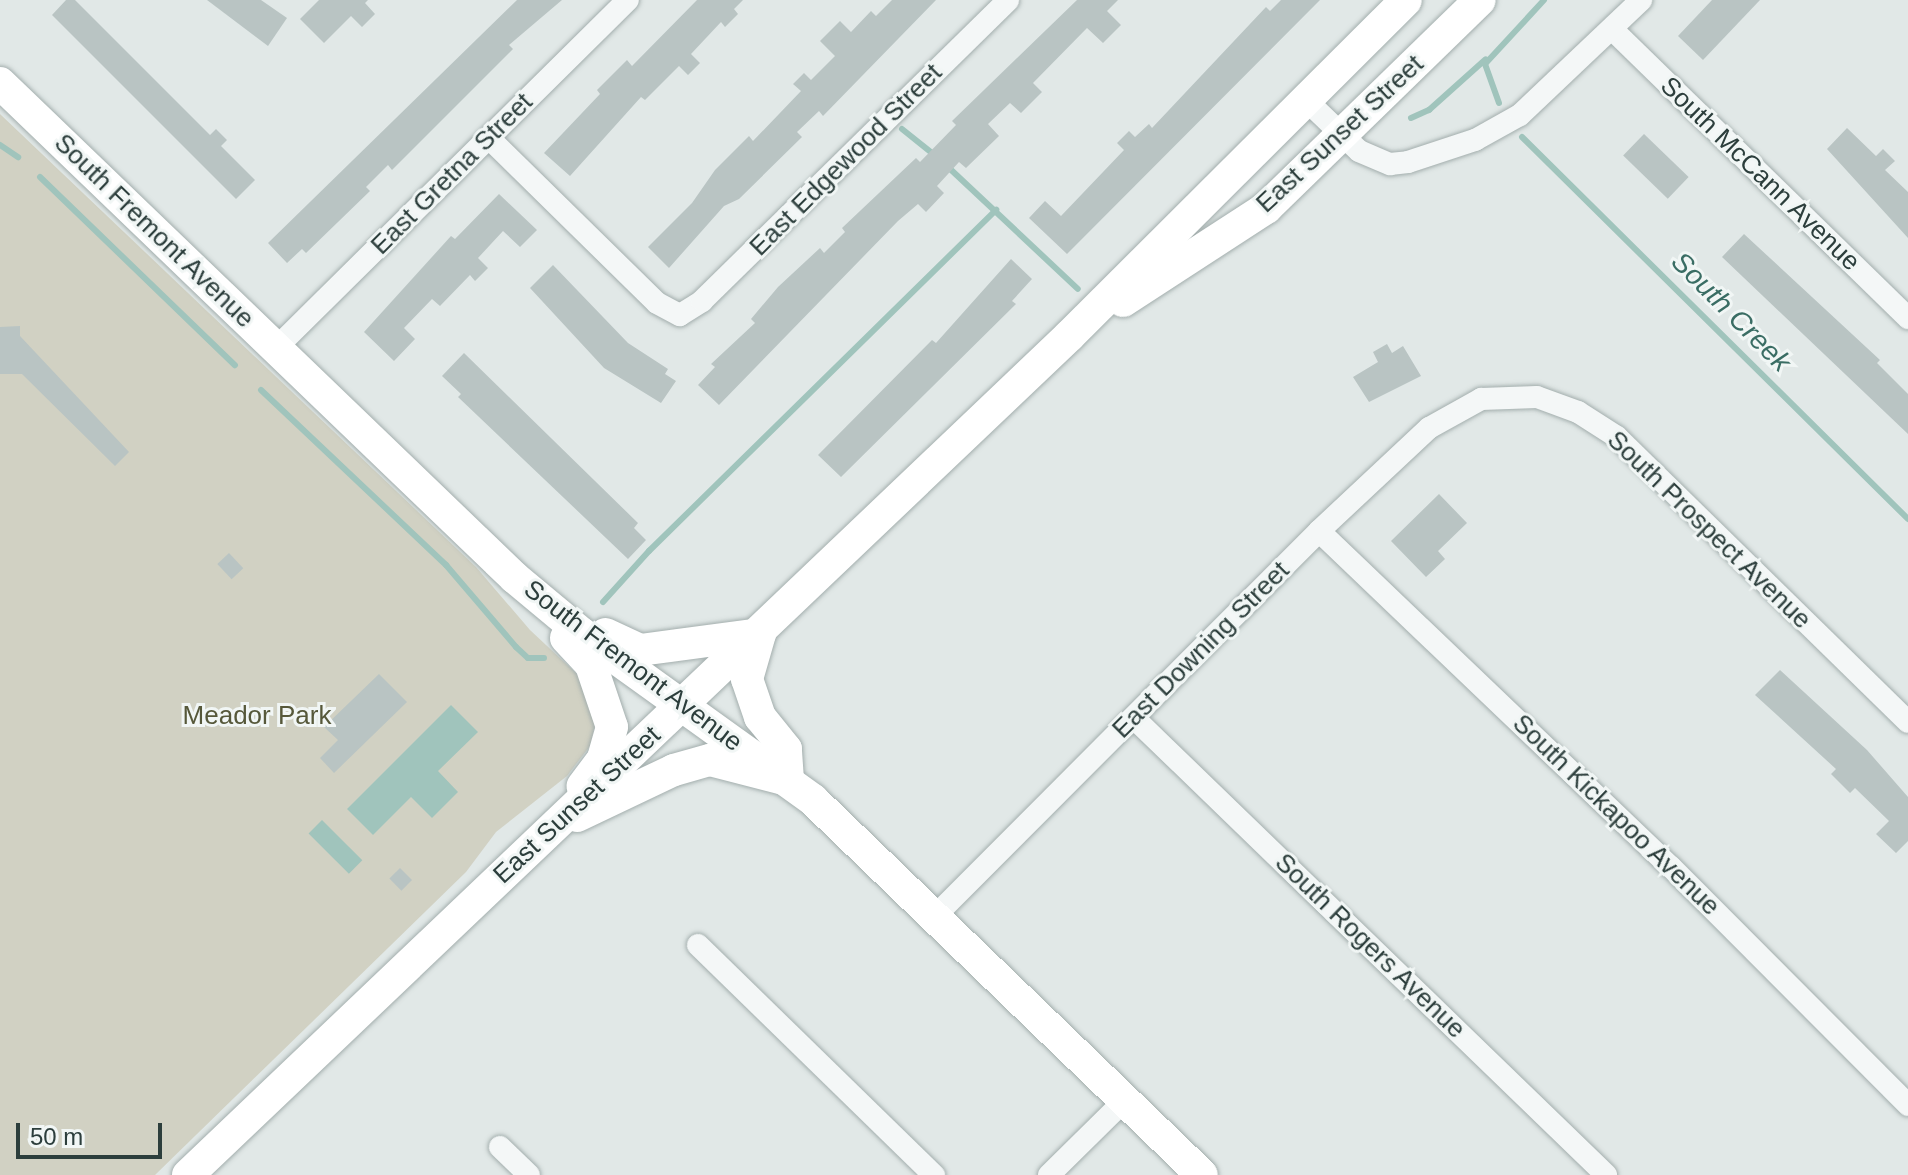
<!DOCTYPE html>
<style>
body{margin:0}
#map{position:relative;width:1908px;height:1175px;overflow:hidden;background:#e1e8e7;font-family:Helvetica,sans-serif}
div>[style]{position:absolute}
.green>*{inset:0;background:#d1d1c3}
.water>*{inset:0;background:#a0c4bc;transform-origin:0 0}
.stream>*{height:6px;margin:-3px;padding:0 3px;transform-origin:3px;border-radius:3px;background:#a0c4bc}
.building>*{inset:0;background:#b9c4c3;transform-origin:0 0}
.roads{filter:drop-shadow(0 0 2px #a3aead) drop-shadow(0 0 2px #a3aead)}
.minor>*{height:22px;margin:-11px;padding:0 11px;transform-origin:11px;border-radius:11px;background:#f4f7f7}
.secondary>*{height:32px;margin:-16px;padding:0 16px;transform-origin:16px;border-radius:16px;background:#fff}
span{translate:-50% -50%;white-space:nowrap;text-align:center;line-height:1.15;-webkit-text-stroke:6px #f1f6f5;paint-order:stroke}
.street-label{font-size:26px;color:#2c3e3c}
.park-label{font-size:26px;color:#56583a}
.water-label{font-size:28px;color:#3a6d64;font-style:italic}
.scale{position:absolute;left:16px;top:1123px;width:146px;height:36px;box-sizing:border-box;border:4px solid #2c3e3c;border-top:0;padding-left:10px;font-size:24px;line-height:28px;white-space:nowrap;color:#2c3e3c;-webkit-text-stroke:6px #f1f6f5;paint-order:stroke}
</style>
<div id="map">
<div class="green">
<div style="clip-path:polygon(0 114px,476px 567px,530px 630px,578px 675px,595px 725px,590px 746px,567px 776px,496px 832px,466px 872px,155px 1175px,0 1175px)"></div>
</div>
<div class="water">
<div style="clip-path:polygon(451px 705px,478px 732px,438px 771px,458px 792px,432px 818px,411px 797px,373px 835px,347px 809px)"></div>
<div style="left:322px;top:820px;width:57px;height:19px;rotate:45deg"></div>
</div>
<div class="stream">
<div style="left:1499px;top:103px;width:41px;rotate:-109.7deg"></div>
<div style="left:1485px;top:64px;width:87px;rotate:-47.3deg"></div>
<div style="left:1411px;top:118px;width:20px;rotate:-24deg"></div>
<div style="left:1429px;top:110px;width:76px;rotate:-41.8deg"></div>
<div style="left:902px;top:129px;width:45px;rotate:38.7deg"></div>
<div style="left:1522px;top:137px;width:543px;rotate:44.7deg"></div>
<div style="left:0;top:145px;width:22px;rotate:34deg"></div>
<div style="left:948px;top:167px;width:178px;rotate:43.2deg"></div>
<div style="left:40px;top:177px;width:271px;rotate:44deg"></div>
<div style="left:261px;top:390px;width:255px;rotate:43.4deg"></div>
<div style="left:446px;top:565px;width:108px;rotate:49.5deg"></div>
<div style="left:516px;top:647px;width:16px;rotate:43deg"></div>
<div style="left:528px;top:658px;width:16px"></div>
<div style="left:603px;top:602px;width:69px;rotate:-48deg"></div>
<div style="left:649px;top:551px;width:487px;rotate:-44.5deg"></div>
</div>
<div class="building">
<div style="clip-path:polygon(66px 0,75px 0,210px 135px,216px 129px,227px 140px,221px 146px,255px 180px,236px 199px,52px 15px)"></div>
<div style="clip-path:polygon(207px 0,261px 0,287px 18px,268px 46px)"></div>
<div style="clip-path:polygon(319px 0,368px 0,365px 3px,375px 14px,362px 27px,351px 16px,324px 43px,300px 19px)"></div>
<div style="clip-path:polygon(517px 0,562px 0,509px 45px,513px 49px,392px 170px,388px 165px,366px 187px,370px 191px,306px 253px,302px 249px,287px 263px,268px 243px)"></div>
<div style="clip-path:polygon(697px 0,743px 0,734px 9px,738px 14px,725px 27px,721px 22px,691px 54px,700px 63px,688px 75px,679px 66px,645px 100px,641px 97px,570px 176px,544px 153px,600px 94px,597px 90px,627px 60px,632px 66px)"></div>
<div style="clip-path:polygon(892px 0,936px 0,823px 116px,819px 111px,797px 132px,802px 137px,739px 199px,724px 206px,669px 268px,648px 247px,692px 203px,715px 170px,749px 136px,753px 141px,801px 91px,793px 84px,804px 73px,811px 80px,835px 56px,820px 41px,840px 21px,851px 32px,871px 11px,876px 16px)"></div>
<div style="clip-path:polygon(1077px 0,1118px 0,1107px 11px,1121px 25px,1103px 43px,1087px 28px,1033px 83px,1042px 92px,1021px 113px,1010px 103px,988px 124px,999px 136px,966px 168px,959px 162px,937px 186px,944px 193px,926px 212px,918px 204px,898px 221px,719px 405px,698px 385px,715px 367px,711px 364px,755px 323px,751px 319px,778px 287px,820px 248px,824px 253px,845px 232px,842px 228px,916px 158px,920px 162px,956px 125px,952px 121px)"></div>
<div style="clip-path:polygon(1281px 0,1320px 0,1067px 254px,1029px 218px,1045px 201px,1061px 216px,1124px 150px,1117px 143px,1129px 131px,1135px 137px,1149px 124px,1152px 128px,1266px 7px,1270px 11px)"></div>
<div style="clip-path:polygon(1712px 0,1760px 0,1703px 60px,1678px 36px)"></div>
<div style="clip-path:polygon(1847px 128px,1876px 156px,1883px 149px,1895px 161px,1885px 170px,1908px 192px,1908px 238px,1827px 149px)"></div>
<div style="left:1644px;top:134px;width:62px;height:30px;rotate:44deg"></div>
<div style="clip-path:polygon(499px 194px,537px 230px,520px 247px,503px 231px,478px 258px,488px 268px,475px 281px,470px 275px,440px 306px,432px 299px,404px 328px,415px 339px,394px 361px,364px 332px,451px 236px,455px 239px)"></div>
<div style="clip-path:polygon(1744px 234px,1880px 360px,1877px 363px,1908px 394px,1908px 434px,1722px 257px)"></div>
<div style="clip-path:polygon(1011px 259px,1032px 279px,1012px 301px,1016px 304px,841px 477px,818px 455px,932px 340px,936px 343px)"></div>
<div style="clip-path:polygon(553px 265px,628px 343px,668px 369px,665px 374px,676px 381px,661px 403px,604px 368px,530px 288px)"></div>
<div style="clip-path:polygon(20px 326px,20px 336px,129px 452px,115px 466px,22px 374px,0 374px,0 327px)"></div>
<div style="clip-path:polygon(1387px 344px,1392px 353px,1403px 346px,1421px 376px,1369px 402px,1353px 377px,1378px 362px,1373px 352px)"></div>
<div style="clip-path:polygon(464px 353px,638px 523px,634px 528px,646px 540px,628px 559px,458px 397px,461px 394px,442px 376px)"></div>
<div style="clip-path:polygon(1439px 494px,1467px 523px,1438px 551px,1445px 559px,1426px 577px,1391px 541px)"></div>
<div style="left:229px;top:553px;width:21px;height:16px;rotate:47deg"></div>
<div style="clip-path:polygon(1780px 670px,1867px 750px,1908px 797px,1908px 841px,1896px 853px,1876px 834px,1889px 821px,1855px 788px,1850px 793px,1831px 774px,1836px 769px,1755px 695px)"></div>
<div style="clip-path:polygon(379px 674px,407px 702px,334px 773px,320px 758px,338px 740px,324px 727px)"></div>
<div style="left:400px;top:868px;width:17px;height:15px;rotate:45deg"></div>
</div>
<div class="roads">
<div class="minor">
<div style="left:1612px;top:29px;width:414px;rotate:44.3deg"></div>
<div style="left:1305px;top:99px;width:75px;rotate:43.9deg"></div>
<div style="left:1359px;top:151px;width:34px;rotate:23deg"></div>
<div style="left:1390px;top:164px;width:18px;rotate:-6deg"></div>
<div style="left:1408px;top:162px;width:71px;rotate:-18.2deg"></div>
<div style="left:1475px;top:140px;width:51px;rotate:-29.1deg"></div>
<div style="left:1520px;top:115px;width:167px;rotate:-43.5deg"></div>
<div style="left:489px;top:138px;width:235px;rotate:44.5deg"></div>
<div style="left:657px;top:303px;width:26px;rotate:28deg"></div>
<div style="left:680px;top:315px;width:26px;rotate:-32deg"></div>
<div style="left:702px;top:301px;width:429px;rotate:-44.5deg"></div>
<div style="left:276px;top:348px;width:495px;rotate:-44.7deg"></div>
<div style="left:1319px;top:531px;width:487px;rotate:43.7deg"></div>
<div style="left:1671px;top:867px;width:336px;rotate:45.1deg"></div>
<div style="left:1134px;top:718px;width:657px;rotate:44.07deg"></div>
<div style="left:934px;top:917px;width:545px;rotate:-45.07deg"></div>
<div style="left:1319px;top:531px;width:151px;rotate:-43.1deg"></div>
<div style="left:1429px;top:428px;width:60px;rotate:-29.1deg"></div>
<div style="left:1481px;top:399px;width:56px;rotate:-2deg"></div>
<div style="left:1537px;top:397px;width:44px;rotate:20.1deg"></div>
<div style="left:1578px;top:412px;width:46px;rotate:32.7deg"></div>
<div style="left:1617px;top:437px;width:407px;rotate:44.4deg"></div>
<div style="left:698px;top:945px;width:330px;rotate:44.3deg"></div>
<div style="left:500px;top:1147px;width:40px;rotate:44deg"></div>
<div style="left:1049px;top:1175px;width:105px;rotate:-44.6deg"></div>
</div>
<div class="secondary">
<div style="left:0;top:83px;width:714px;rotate:43.87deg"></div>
<div style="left:515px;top:578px;width:86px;rotate:39.8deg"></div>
<div style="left:581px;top:633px;width:286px;rotate:35.7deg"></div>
<div style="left:813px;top:800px;width:540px;rotate:43.95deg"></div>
<div style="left:1123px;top:301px;width:171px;rotate:-33deg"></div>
<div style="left:1266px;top:208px;width:298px;rotate:-44.2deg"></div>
<div style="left:566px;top:638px;width:37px;rotate:47deg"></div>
<div style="left:591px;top:665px;width:65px;rotate:71.3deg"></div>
<div style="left:612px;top:727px;width:33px;rotate:106deg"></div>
<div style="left:603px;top:759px;width:34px;rotate:127deg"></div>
<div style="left:577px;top:816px;width:107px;rotate:-25.4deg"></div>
<div style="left:674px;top:770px;width:37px;rotate:-16deg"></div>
<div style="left:710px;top:760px;width:81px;rotate:14.4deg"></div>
<div style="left:788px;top:780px;width:31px;rotate:-94deg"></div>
<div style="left:786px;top:749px;width:41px;rotate:-129.1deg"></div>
<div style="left:760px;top:717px;width:40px;rotate:-108.9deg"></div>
<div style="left:747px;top:679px;width:47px;rotate:-73.9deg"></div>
<div style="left:760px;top:634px;width:121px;rotate:172.4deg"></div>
<div style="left:640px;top:650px;width:38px;rotate:-155deg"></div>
<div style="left:188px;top:1175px;width:1218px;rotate:-43.6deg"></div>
<div style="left:1070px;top:335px;width:474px;rotate:-44.9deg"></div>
</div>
</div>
<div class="street-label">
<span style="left:1340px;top:134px;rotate:-43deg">East Sunset Street</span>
<span style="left:846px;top:160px;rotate:-45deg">East Edgewood Street</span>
<span style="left:452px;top:174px;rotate:-45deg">East Gretna Street</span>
<span style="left:1760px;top:174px;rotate:44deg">South McCann Avenue</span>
<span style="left:154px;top:231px;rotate:44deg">South Fremont Avenue</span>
<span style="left:1709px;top:530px;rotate:44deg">South Prospect Avenue</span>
<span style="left:1201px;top:650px;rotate:-45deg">East Downing Street</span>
<span style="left:633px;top:666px;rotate:37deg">South Fremont Avenue</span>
<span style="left:577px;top:805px;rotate:-43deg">East Sunset Street</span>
<span style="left:1616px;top:815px;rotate:44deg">South Kickapoo Avenue</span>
<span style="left:1370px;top:946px;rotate:44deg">South Rogers Avenue</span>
</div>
<div class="park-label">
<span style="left:257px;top:716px">Meador Park</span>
</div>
<div class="water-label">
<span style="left:1731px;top:312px;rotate:45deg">South Creek</span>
</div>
<div class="scale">50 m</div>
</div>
